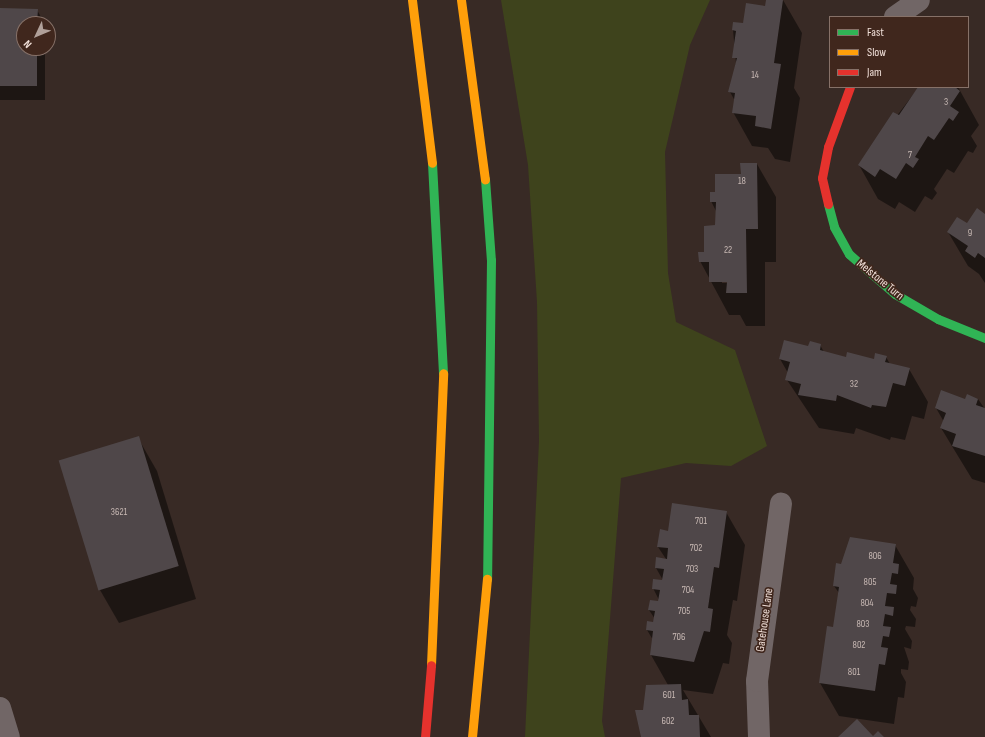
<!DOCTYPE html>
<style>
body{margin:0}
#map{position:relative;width:985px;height:737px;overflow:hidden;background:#382a25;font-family:"Sofia Sans Condensed",sans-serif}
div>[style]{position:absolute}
.green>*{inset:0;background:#3e431c}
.shadow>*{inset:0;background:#0007}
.building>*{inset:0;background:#4f4749;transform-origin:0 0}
.street>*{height:22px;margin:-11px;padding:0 11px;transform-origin:11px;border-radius:11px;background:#716666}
.fast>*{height:9px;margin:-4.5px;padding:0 4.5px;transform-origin:4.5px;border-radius:4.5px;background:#30b455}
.slow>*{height:9px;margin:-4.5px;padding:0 4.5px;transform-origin:4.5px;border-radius:4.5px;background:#ff9f0a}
.jam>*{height:9px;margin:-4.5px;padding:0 4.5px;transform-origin:4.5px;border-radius:4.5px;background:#e5322d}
span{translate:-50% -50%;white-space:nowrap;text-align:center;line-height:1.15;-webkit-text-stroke:3.5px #40271d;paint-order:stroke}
.number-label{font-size:10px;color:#c8b9b4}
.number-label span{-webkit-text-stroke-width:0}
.street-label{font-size:12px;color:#f0dfd8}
.legend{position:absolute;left:829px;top:16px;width:140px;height:72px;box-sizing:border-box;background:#40271d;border:1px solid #867168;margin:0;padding:5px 7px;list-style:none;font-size:12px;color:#f0dfd8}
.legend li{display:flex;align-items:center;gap:8px;height:20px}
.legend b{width:20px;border:1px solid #867168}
.north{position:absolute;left:16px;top:16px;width:40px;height:40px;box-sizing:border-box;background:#40271d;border:1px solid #867168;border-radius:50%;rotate:226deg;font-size:11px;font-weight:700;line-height:16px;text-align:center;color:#f0dfd8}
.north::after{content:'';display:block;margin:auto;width:14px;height:18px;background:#b0a099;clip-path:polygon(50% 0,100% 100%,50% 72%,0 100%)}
</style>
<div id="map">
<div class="green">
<div style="clip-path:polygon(501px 0,710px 0,690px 45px,665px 152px,668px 273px,676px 322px,735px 350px,767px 446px,731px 466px,686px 463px,621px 478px,602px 721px,605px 737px,525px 737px,539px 441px,537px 302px,528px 165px)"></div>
</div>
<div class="shadow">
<div style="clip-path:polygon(767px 0,783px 0,802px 33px,794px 88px,800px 98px,790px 162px,775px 159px,768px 148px,752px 146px,733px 112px,735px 101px,730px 92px,736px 63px,733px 30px,766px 7px)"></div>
<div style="clip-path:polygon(0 9px,37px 10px,45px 24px,24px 24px,24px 48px,45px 48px,45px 100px,0 100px)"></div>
<div style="clip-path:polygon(919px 87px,958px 87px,979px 125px,971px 136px,977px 146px,973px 153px,968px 151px,954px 173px,947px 169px,934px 189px,937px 193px,932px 200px,925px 196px,915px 212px,899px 202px,895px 209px,878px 199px,859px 165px)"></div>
<div style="clip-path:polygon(evenodd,757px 164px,776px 197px,776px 262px,765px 262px,765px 326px,746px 326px,740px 315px,729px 315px,700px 261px,716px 226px,716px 211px,711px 201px,716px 193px,757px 164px,722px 281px,732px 281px,732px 283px,722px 283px,722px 281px)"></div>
<div style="clip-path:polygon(985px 215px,985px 283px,979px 274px,968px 266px,948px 232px)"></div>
<div style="clip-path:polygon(820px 345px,824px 352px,846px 358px,874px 360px,886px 357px,890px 364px,909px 369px,928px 402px,924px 419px,912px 416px,905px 440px,891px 437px,890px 440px,856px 428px,854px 434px,819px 428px,787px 380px,788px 373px,780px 359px)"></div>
<div style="clip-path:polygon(978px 399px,985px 409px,985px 483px,972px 479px,961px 461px,941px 428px,944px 422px,936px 408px)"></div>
<div style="clip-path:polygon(138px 438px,157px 471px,196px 599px,119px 623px,100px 590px)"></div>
<div style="clip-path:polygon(726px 512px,745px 545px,737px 601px,733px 600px,727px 635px,732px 643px,729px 664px,723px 663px,713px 694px,683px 690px,711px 737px,642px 737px,636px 711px,644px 711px,668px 685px,651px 655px,653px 640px,647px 630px,655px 619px,649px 610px,659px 600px,653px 588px,664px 582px,656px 568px,666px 559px,658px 547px,668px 532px)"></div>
<div style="clip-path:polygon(895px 545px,914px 578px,913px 589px,918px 598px,916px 607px,911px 606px,910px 610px,916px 619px,915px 627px,906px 626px,905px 629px,912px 641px,911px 649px,904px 647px,909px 662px,908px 670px,901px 669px,901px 673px,906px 682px,904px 698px,898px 697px,894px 724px,839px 716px,820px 683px,834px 628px,839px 593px,834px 586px,842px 565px)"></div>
</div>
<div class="building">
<div style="clip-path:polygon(766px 0,783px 0,774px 63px,781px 64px,771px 129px,755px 126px,756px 116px,732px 113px,735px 93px,728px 92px,737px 58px,732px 58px,736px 31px,732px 30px,733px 22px,743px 23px,746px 3px,765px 6px)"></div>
<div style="clip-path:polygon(0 8px,38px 9px,37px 24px,24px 24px,24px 48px,37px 48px,37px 86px,0 86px)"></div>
<div style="clip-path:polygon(918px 87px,955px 87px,960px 91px,950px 106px,959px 112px,953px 121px,949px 118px,934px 140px,928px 136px,915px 157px,919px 159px,913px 168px,906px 163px,896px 179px,880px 169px,875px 177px,858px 165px,893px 112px,899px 115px)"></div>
<div style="clip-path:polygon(740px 163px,757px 163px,758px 229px,746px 229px,747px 293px,726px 293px,727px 282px,709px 282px,709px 262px,699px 262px,698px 252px,704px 252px,704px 226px,715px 225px,716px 202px,710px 202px,710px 192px,715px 192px,715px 174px,741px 174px)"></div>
<div style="clip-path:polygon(977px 208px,985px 214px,985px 258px,978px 253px,975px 258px,965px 251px,968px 246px,947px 232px,957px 217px,967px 223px)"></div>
<div style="clip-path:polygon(784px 340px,808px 346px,810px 341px,821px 344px,820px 350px,846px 357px,847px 352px,874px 359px,875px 353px,887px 356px,885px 362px,910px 368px,905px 386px,893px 383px,886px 407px,872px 405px,871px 408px,837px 395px,836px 401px,798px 395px,801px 384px,785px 380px,790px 362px,779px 359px)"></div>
<div style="clip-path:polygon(941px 390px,965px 399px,967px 394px,978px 399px,976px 405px,985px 408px,985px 456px,952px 446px,956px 434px,940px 428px,946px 413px,935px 408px)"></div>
<div style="left:139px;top:436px;width:136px;height:84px;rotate:73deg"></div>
<div style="clip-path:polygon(672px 503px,727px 511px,719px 568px,714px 567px,708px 608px,713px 609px,710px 632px,704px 631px,694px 662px,650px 655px,653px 631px,646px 630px,647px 621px,653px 622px,655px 611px,648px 610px,650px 600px,658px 601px,660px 590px,652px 589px,653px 579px,662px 580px,664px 569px,655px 568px,656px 557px,667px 559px,668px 548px,657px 547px,660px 529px,668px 531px)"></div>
<div style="clip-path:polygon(850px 537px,896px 544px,893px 563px,899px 564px,898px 574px,892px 573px,890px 584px,897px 585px,896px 594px,887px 593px,885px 606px,894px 607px,893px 616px,885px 614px,883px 626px,891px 627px,889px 637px,883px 636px,881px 647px,888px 648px,885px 665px,879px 664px,875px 691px,819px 683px,827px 626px,833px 627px,839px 587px,833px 586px,836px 563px,841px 564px)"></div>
<div style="clip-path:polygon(681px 684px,682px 700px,688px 699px,689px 715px,699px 715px,700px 737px,641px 737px,635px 710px,643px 710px,646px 685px)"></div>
<div style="clip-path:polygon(857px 719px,873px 736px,878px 731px,884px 737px,838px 737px)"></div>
</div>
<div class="street">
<div style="left:895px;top:17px;width:29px;rotate:-35deg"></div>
<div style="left:0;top:708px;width:30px;rotate:73deg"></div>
<div style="left:759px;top:737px;width:56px;rotate:-92deg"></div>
<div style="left:757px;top:681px;width:179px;rotate:-82.3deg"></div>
</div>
<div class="fast">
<div style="left:432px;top:163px;width:210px;rotate:87deg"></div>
<div style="left:485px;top:179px;width:81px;rotate:85.8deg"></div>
<div style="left:491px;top:260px;width:319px;rotate:90.7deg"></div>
<div style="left:828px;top:204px;width:24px;rotate:75deg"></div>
<div style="left:834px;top:227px;width:31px;rotate:61deg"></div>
<div style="left:849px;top:254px;width:61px;rotate:41deg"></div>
<div style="left:895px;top:294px;width:50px;rotate:30.2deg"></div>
<div style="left:938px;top:319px;width:51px;rotate:22deg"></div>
</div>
<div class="slow">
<div style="left:412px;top:0;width:164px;rotate:83deg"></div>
<div style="left:461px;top:0;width:181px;rotate:82.4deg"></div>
<div style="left:431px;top:665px;width:292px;rotate:-87.6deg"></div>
<div style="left:472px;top:737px;width:159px;rotate:-84.6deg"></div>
</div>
<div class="jam">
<div style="left:828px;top:204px;width:27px;rotate:-103deg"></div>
<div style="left:822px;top:178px;width:32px;rotate:-79deg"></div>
<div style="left:828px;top:147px;width:64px;rotate:-69.9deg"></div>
<div style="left:425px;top:737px;width:72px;rotate:-85.2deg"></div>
</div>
<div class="number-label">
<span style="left:755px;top:76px">14</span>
<span style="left:946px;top:103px">3</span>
<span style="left:910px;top:156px">7</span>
<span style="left:742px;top:182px">18</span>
<span style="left:970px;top:234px">9</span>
<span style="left:728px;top:251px">22</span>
<span style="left:854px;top:385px">32</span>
<span style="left:119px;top:513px">3621</span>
<span style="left:701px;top:522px">701</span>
<span style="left:696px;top:549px">702</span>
<span style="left:875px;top:557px">806</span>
<span style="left:692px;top:570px">703</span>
<span style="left:870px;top:583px">805</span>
<span style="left:688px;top:591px">704</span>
<span style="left:867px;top:604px">804</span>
<span style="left:684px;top:612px">705</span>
<span style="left:863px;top:625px">803</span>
<span style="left:679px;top:638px">706</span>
<span style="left:859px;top:646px">802</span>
<span style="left:854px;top:673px">801</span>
<span style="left:669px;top:696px">601</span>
<span style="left:668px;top:722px">602</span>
</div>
<div class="street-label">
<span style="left:880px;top:280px;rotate:39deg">Melstone Turn</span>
<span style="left:765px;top:620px;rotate:-82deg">Gatehouse Lane</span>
</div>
<ul class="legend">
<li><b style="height:5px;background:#30b455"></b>Fast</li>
<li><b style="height:5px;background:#ff9f0a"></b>Slow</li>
<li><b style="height:5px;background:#e5322d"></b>Jam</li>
</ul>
<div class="north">N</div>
</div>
